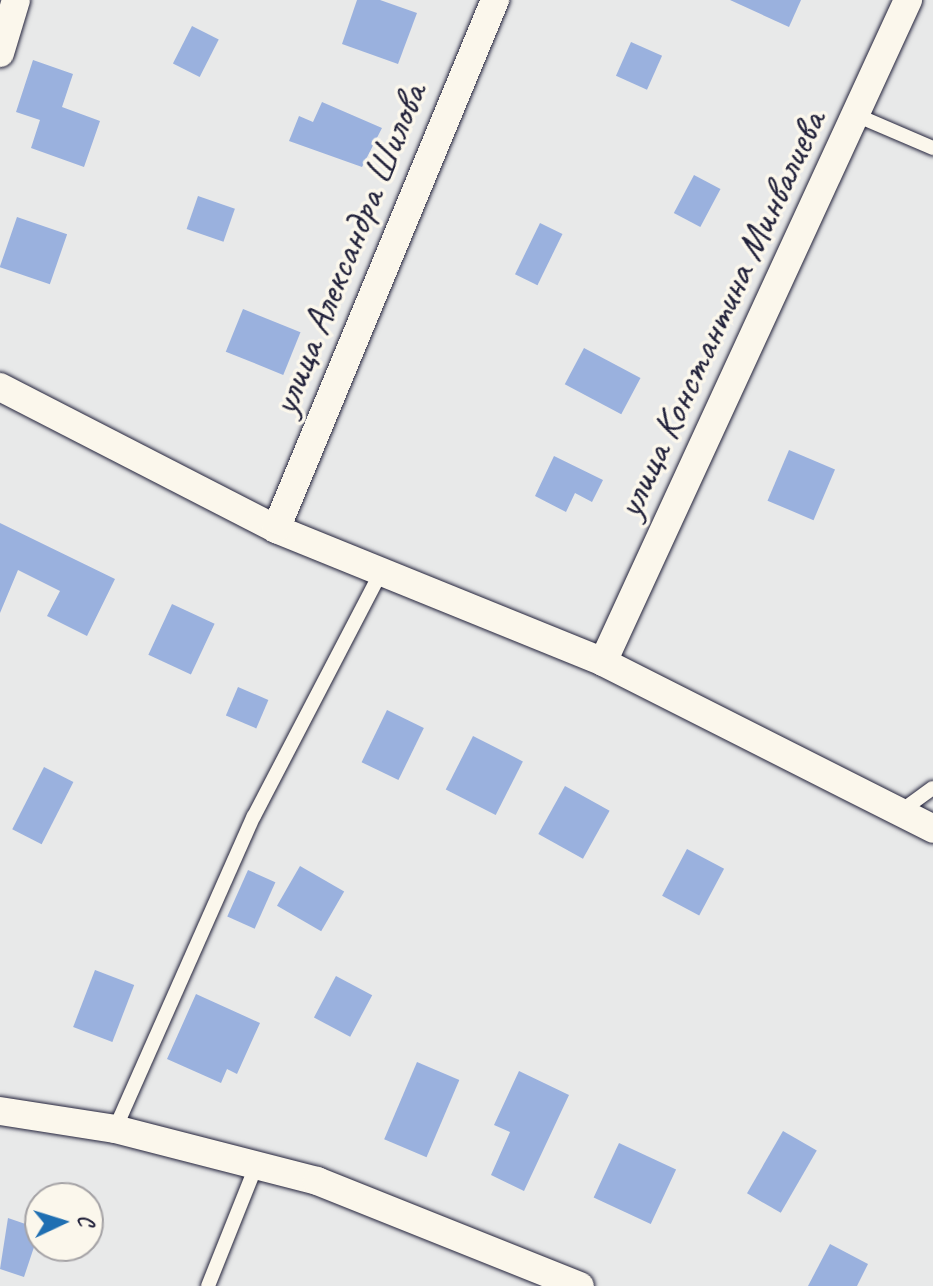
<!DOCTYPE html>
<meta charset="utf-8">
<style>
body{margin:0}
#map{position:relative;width:933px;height:1286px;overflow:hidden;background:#e8e9e9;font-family:Caveat,sans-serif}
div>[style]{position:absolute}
.building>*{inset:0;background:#9ab1de;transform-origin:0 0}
.roads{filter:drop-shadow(0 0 2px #22223b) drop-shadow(0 0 2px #22223b)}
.lane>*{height:14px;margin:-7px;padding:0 7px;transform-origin:7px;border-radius:7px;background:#fbf7ec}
.street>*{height:28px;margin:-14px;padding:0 14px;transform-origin:14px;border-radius:14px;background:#fbf7ec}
span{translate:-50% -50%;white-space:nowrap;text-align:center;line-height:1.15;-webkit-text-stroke:7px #fbf7ec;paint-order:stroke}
.street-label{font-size:40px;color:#22223b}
.north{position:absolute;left:24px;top:1182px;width:80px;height:80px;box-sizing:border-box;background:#fbf7ec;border:2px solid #a4a2a5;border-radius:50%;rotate:86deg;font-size:22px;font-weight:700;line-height:32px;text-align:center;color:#22223b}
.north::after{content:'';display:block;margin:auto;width:28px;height:36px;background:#1f6fb2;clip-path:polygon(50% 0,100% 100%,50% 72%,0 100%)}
</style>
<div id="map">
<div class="building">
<div style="clip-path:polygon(357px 0,380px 0,417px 13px,398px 64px,342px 44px)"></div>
<div style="clip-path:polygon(730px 0,801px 0,789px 27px)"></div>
<div style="left:192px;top:26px;width:30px;height:42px;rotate:27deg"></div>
<div style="left:631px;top:42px;width:34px;height:37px;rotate:24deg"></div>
<div style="clip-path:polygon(33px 60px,73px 74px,62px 107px,100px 121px,84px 167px,31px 148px,40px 120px,16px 112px)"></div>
<div style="clip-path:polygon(322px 102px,382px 128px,362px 167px,289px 141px,299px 116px,313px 122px)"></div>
<div style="left:694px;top:175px;width:30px;height:43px;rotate:28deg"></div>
<div style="left:198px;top:196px;width:39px;height:35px;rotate:19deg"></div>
<div style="left:17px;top:217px;width:53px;height:53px;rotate:19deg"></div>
<div style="left:540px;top:223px;width:25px;height:57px;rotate:26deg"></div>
<div style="left:243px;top:309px;width:62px;height:46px;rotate:22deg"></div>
<div style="left:584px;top:348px;width:64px;height:41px;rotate:28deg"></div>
<div style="left:789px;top:450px;width:50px;height:55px;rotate:23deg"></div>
<div style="clip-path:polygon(554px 456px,603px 480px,592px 502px,575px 493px,566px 512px,535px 496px)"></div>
<div style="clip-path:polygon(0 523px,115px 579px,87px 636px,47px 616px,60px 591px,18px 570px,0 613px)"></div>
<div style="left:172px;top:604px;width:47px;height:56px;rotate:25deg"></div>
<div style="left:238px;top:687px;width:33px;height:31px;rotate:23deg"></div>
<div style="left:387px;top:710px;width:41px;height:58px;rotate:26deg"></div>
<div style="left:473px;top:736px;width:56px;height:60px;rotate:27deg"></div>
<div style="left:44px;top:767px;width:33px;height:70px;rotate:27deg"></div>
<div style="left:565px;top:786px;width:51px;height:55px;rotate:29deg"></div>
<div style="left:687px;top:849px;width:42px;height:53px;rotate:28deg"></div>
<div style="left:300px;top:866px;width:51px;height:46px;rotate:30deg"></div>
<div style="left:248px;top:870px;width:30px;height:51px;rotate:24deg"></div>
<div style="left:95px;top:970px;width:42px;height:61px;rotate:21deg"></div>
<div style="left:336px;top:976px;width:41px;height:47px;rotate:28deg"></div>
<div style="clip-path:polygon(196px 994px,260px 1023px,237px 1074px,227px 1069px,221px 1083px,167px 1059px)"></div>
<div style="left:417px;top:1062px;width:46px;height:84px;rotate:23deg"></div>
<div style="clip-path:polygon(519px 1071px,569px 1095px,524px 1191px,491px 1175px,510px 1132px,494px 1125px)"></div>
<div style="left:783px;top:1131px;width:39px;height:72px;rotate:30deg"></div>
<div style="left:619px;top:1143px;width:63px;height:60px;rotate:25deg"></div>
<div style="clip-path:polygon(8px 1218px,40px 1229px,24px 1277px,0 1269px)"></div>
<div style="clip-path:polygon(830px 1244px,868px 1264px,857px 1286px,808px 1286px)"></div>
</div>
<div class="roads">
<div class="lane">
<div style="left:856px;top:115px;width:84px;rotate:23.2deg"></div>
<div style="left:901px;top:811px;width:39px;rotate:-36deg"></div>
<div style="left:115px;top:1129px;width:342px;rotate:-66.1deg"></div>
<div style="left:254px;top:816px;width:275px;rotate:-62.5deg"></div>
<div style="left:208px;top:1286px;width:129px;rotate:-68.2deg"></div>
</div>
<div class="street">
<div style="left:0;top:53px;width:55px;rotate:-73.2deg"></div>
<div style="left:0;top:387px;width:310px;rotate:27.2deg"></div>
<div style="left:276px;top:529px;width:353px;rotate:22.1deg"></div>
<div style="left:603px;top:662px;width:370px;rotate:26.8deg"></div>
<div style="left:276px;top:529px;width:573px;rotate:-67.51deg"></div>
<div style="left:603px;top:662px;width:729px;rotate:-65.26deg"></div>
<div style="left:0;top:1111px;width:116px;rotate:8.9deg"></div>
<div style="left:115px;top:1129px;width:209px;rotate:14.4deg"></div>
<div style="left:317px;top:1181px;width:283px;rotate:21.8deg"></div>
</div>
</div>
<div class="street-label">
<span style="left:348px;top:249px;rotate:-68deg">улица Александра Шилова</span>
<span style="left:720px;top:314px;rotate:-65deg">улица Константина Минвалиева</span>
</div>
<div class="north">С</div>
</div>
